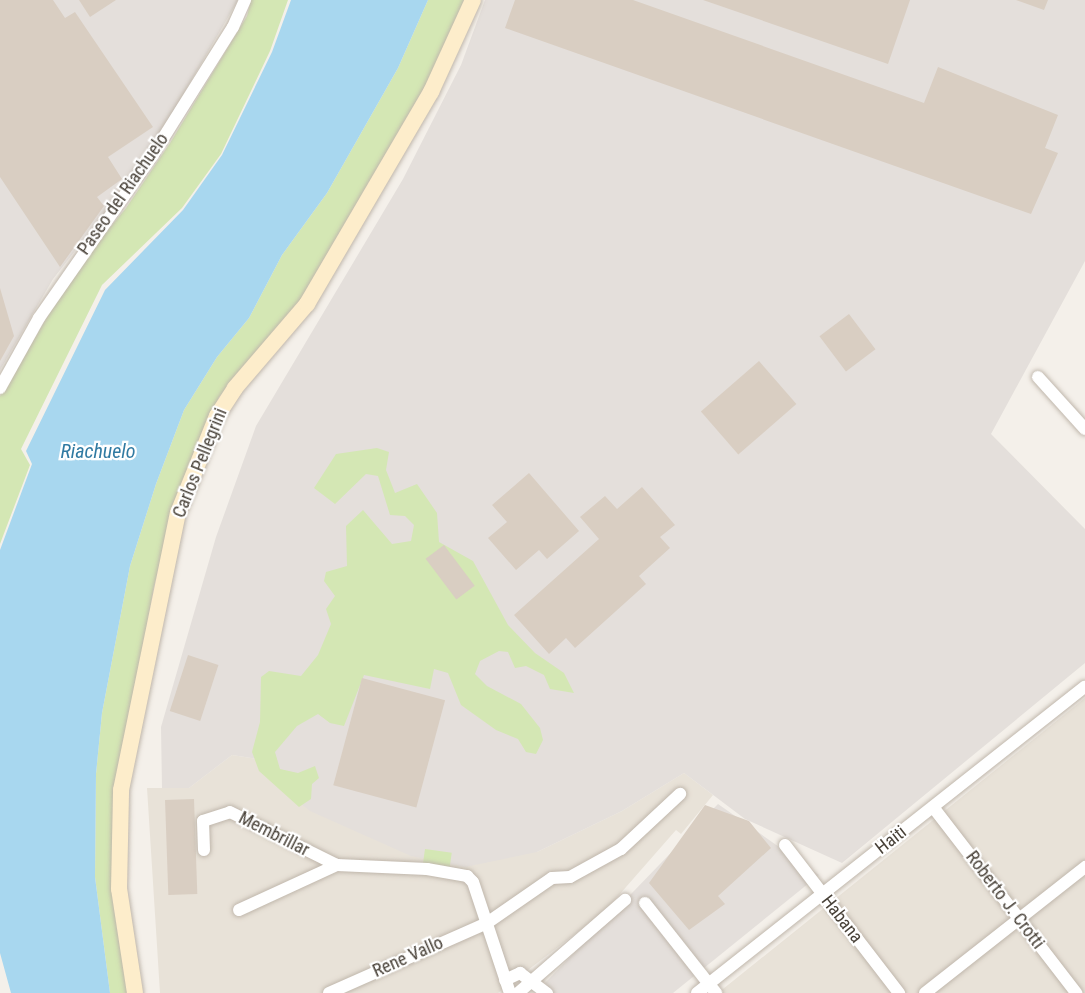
<!DOCTYPE html>
<style>
body{margin:0}
#map{position:relative;width:1085px;height:993px;overflow:hidden;background:#f4f0ea;font-family:"Roboto Condensed",sans-serif}
div>[style]{position:absolute}
.residential>*{inset:0;background:#e8e2d8}
.industrial>*{inset:0;background:#e4dfdb}
.green>*{inset:0;background:#d4e7b4;transform-origin:0 0}
.water>*{inset:0;background:#a8d7ef}
.building>*{inset:0;background:#d9cec2;transform-origin:0 0}
.roads{filter:drop-shadow(0 0 2px #c0b7ac) drop-shadow(0 0 2px #c0b7ac)}
.street>*{height:12px;margin:-6px;padding:0 6px;transform-origin:6px;border-radius:6px;background:#fff}
.secondary>*{height:16px;margin:-8px;padding:0 8px;transform-origin:8px;border-radius:8px;background:#fdedcb}
span{translate:-50% -50%;white-space:nowrap;text-align:center;line-height:1.15;-webkit-text-stroke:4.5px #fff;paint-order:stroke}
.street-label{font-size:18px;color:#484138}
.water-label{font-size:20px;color:#307aa2;font-style:italic}
</style>
<div id="map">
<div class="residential">
<div style="clip-path:polygon(1085px 698px,1085px 993px,718px 993px)"></div>
<div style="clip-path:polygon(232px 755px,264px 760px,537px 852px,622px 811px,684px 773px,713px 795px,681px 834px,676px 830px,605px 911px,498px 993px,160px 993px,147px 788px,189px 788px)"></div>
</div>
<div class="industrial">
<div style="clip-path:polygon(0 0,238px 0,166px 124px,114px 201px,53px 279px,0 370px)"></div>
<div style="clip-path:polygon(485px 0,1085px 0,1085px 261px,991px 434px,1085px 529px,1085px 663px,842px 863px,745px 819px,684px 773px,622px 811px,537px 852px,465px 867px,411px 856px,310px 811px,272px 781px,264px 760px,232px 755px,189px 788px,162px 788px,161px 727px,216px 537px,256px 426px,403px 179px,461px 65px)"></div>
<div style="clip-path:polygon(718px 804px,819px 875px,673px 993px,552px 993px,545px 983px)"></div>
</div>
<div class="green">
<div style="clip-path:polygon(251px 0,288px 0,270px 51px,221px 154px,182px 208px,102px 285px,21px 449px,30px 465px,0 544px,0 396px,76px 269px,126px 208px,170px 143px,247px 16px)"></div>
<div style="clip-path:polygon(428px 0,466px 0,452px 40px,299px 302px,219px 397px,183px 480px,154px 586px,123px 758px,130px 993px,110px 993px,95px 877px,96px 774px,102px 713px,130px 566px,156px 484px,184px 410px,217px 357px,249px 318px,282px 255px,327px 193px,398px 68px)"></div>
<div style="clip-path:polygon(377px 448px,389px 452px,386px 470px,395px 493px,417px 484px,437px 513px,439px 542px,473px 561px,508px 625px,535px 653px,564px 673px,574px 693px,550px 689px,544px 675px,526px 666px,515px 668px,508px 652px,499px 651px,480px 661px,475px 674px,487px 686px,521px 704px,540px 728px,543px 740px,536px 754px,526px 752px,518px 739px,496px 730px,461px 705px,448px 673px,434px 669px,430px 689px,364px 675px,344px 726px,330px 723px,318px 714px,297px 726px,275px 752px,280px 769px,298px 773px,315px 766px,319px 778px,312px 784px,311px 799px,299px 807px,259px 771px,252px 752px,260px 722px,261px 677px,269px 671px,301px 676px,318px 655px,331px 624px,326px 609px,335px 596px,324px 581px,326px 572px,347px 566px,346px 526px,363px 510px,392px 544px,411px 541px,414px 525px,405px 516px,390px 515px,378px 476px,366px 474px,335px 504px,314px 488px,336px 454px)"></div>
<div style="left:425px;top:849px;width:27px;height:15px;rotate:8deg"></div>
</div>
<div class="water">
<div style="clip-path:polygon(291px 0,428px 0,398px 68px,327px 193px,282px 255px,249px 318px,217px 357px,184px 410px,156px 484px,130px 566px,102px 713px,96px 774px,95px 877px,110px 993px,11px 993px,0 953px,0 550px,32px 464px,26px 451px,105px 290px,183px 210px,222px 155px,272px 52px)"></div>
</div>
<div class="building">
<div style="clip-path:polygon(0 0,53px 0,65px 18px,75px 12px,153px 127px,108px 157px,122px 179px,97px 197px,104px 206px,60px 267px,0 177px)"></div>
<div style="clip-path:polygon(79px 0,116px 0,90px 17px)"></div>
<div style="clip-path:polygon(515px 0,633px 0,924px 103px,938px 67px,1058px 115px,1045px 148px,1058px 153px,1031px 214px,505px 28px)"></div>
<div style="clip-path:polygon(703px 0,910px 0,888px 64px)"></div>
<div style="clip-path:polygon(1016px 0,1048px 0,1044px 10px)"></div>
<div style="clip-path:polygon(0 288px,14px 336px,0 361px)"></div>
<div style="left:849px;top:314px;width:44px;height:37px;rotate:53deg"></div>
<div style="left:759px;top:361px;width:57px;height:77px;rotate:49deg"></div>
<div style="clip-path:polygon(529px 473px,579px 531px,547px 559px,539px 550px,516px 570px,488px 538px,507px 522px,492px 505px)"></div>
<div style="clip-path:polygon(642px 487px,675px 525px,660px 537px,670px 548px,639px 576px,646px 584px,575px 648px,566px 638px,549px 654px,514px 615px,599px 539px,580px 517px,605px 496px,617px 509px)"></div>
<div style="left:444px;top:545px;width:51px;height:23px;rotate:53deg"></div>
<div style="left:188px;top:655px;width:32px;height:59px;rotate:18deg"></div>
<div style="left:362px;top:678px;width:86px;height:111px;rotate:15deg"></div>
<div style="left:194px;top:799px;width:95px;height:29px;rotate:88deg"></div>
<div style="clip-path:polygon(705px 805px,749px 821px,771px 848px,718px 896px,725px 904px,689px 930px,649px 883px)"></div>
</div>
<div class="roads">
<div class="street">
<div style="left:1038px;top:377px;width:70px;rotate:47.9deg"></div>
<div style="left:0;top:388px;width:80px;rotate:-60.9deg"></div>
<div style="left:39px;top:318px;width:198px;rotate:-55.1deg"></div>
<div style="left:152px;top:156px;width:152px;rotate:-57.9deg"></div>
<div style="left:233px;top:27px;width:30px;rotate:-66deg"></div>
<div style="left:933px;top:807px;width:235px;rotate:52.4deg"></div>
<div style="left:785px;top:845px;width:187px;rotate:52.4deg"></div>
<div style="left:204px;top:850px;width:29px;rotate:-92deg"></div>
<div style="left:203px;top:821px;width:28px;rotate:-18deg"></div>
<div style="left:230px;top:812px;width:119px;rotate:26.4deg"></div>
<div style="left:645px;top:903px;width:115px;rotate:51.7deg"></div>
<div style="left:239px;top:910px;width:108px;rotate:-24.7deg"></div>
<div style="left:337px;top:865px;width:90px;rotate:2.5deg"></div>
<div style="left:427px;top:869px;width:41px;rotate:9.9deg"></div>
<div style="left:467px;top:876px;width:8px;rotate:45deg"></div>
<div style="left:473px;top:882px;width:117px;rotate:71.6deg"></div>
<div style="left:505px;top:980px;width:17px;rotate:-25deg"></div>
<div style="left:520px;top:973px;width:34px;rotate:37deg"></div>
<div style="left:329px;top:993px;width:173px;rotate:-23.9deg"></div>
<div style="left:487px;top:923px;width:79px;rotate:-34.7deg"></div>
<div style="left:552px;top:878px;width:18px;rotate:-3deg"></div>
<div style="left:570px;top:877px;width:58px;rotate:-28.8deg"></div>
<div style="left:621px;top:849px;width:81px;rotate:-43deg"></div>
<div style="left:518px;top:993px;width:142px;rotate:-41deg"></div>
<div style="left:697px;top:993px;width:494px;rotate:-38.3deg"></div>
<div style="left:925px;top:993px;width:204px;rotate:-38.2deg"></div>
</div>
<div class="secondary">
<div style="left:135px;top:993px;width:105px;rotate:-98.7deg"></div>
<div style="left:119px;top:889px;width:99px;rotate:-88.8deg"></div>
<div style="left:121px;top:790px;width:283px;rotate:-78.4deg"></div>
<div style="left:178px;top:513px;width:105px;rotate:-68.1deg"></div>
<div style="left:217px;top:416px;width:33px;rotate:-57deg"></div>
<div style="left:235px;top:388px;width:111px;rotate:-49.4deg"></div>
<div style="left:307px;top:304px;width:246px;rotate:-59.7deg"></div>
<div style="left:431px;top:92px;width:101px;rotate:-65.5deg"></div>
</div>
</div>
<div class="street-label">
<span style="left:123px;top:194px;rotate:-55deg">Paseo del Riachuelo</span>
<span style="left:200px;top:463px;rotate:-68deg">Carlos Pellegrini</span>
<span style="left:274px;top:834px;rotate:27deg">Membrillar</span>
<span style="left:891px;top:840px;rotate:-38deg">Haiti</span>
<span style="left:1005px;top:900px;rotate:53deg">Roberto J. Crotti</span>
<span style="left:842px;top:919px;rotate:52deg">Habana</span>
<span style="left:408px;top:957px;rotate:-24deg">Rene Vallo</span>
</div>
<div class="water-label">
<span style="left:98px;top:451px">Riachuelo</span>
</div>
</div>
